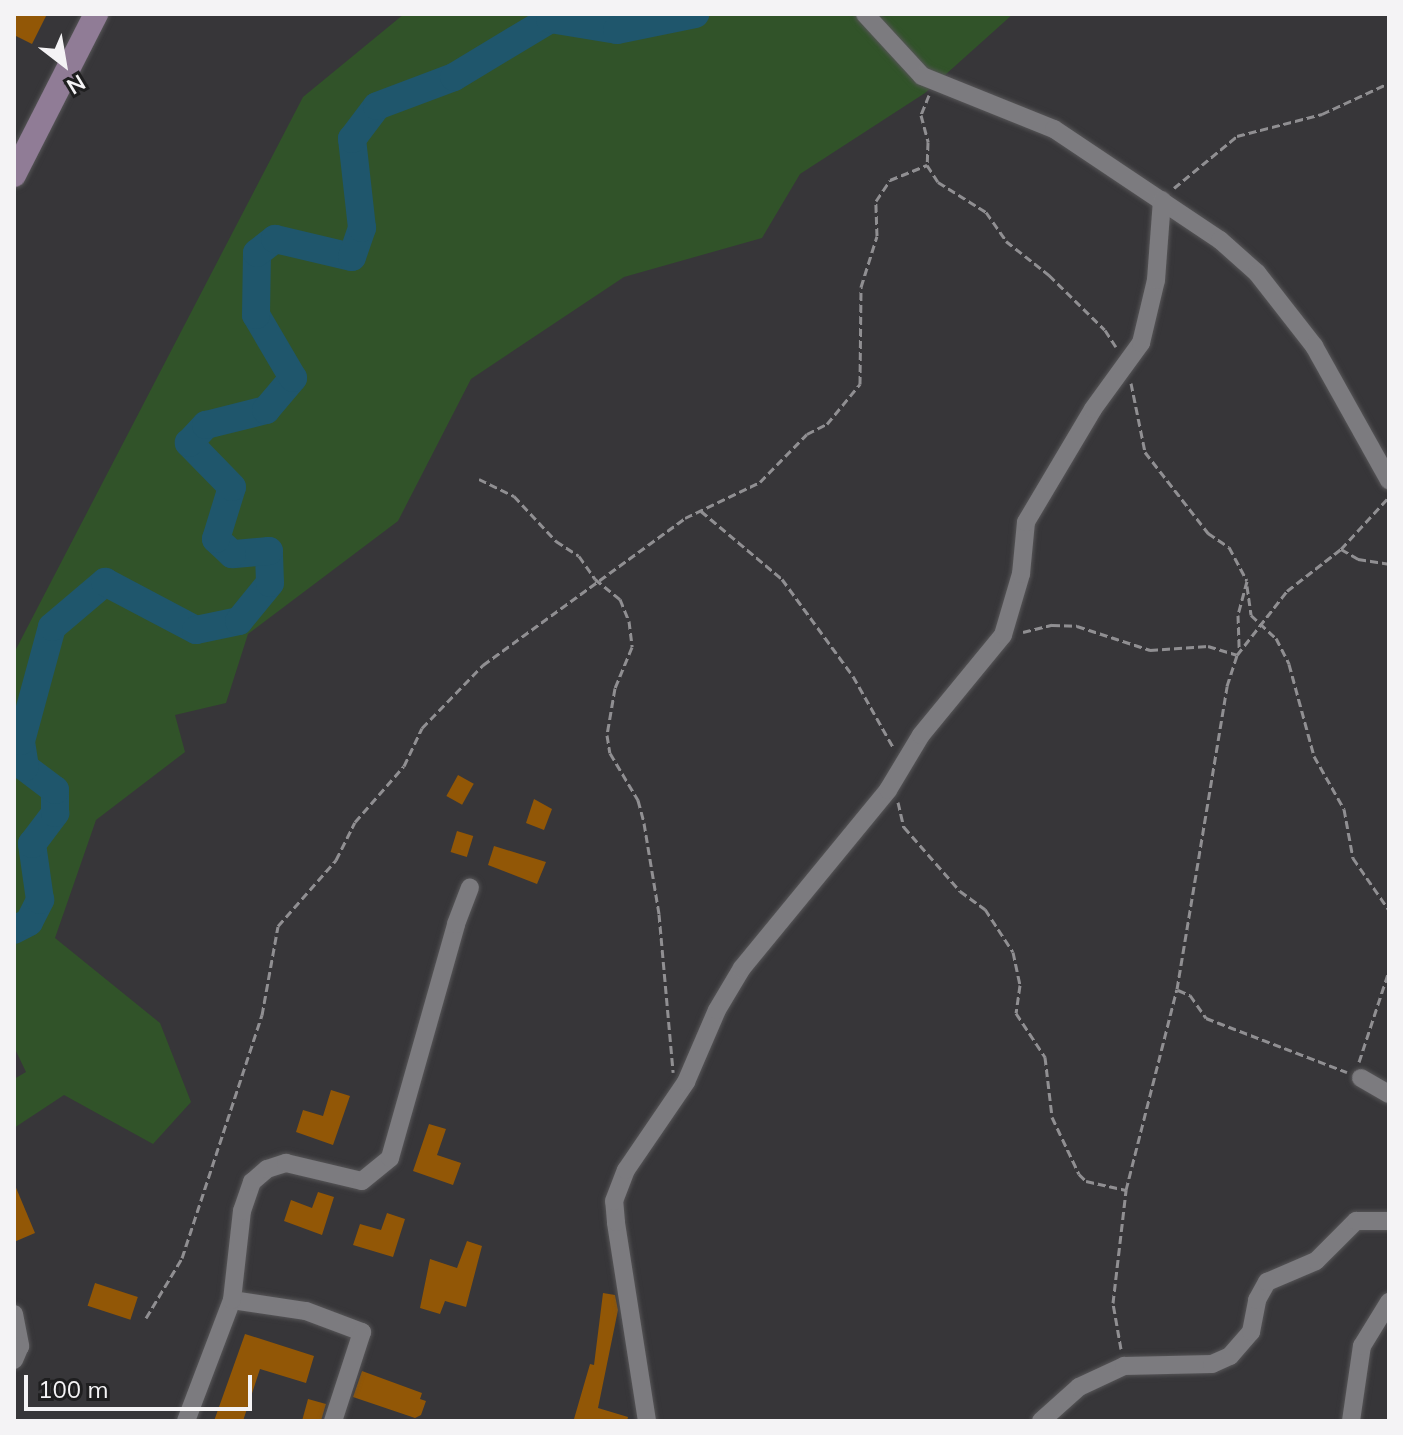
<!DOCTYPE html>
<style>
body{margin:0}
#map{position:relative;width:1403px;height:1435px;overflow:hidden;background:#373639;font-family:Mulish,sans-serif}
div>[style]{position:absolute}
.green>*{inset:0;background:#315329}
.stream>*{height:5px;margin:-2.5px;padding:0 2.5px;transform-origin:2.5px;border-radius:2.5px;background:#1f566c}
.river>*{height:28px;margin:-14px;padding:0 14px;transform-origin:14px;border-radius:14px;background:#1f566c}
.building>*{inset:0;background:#925706;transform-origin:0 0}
.path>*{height:3px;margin-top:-1.5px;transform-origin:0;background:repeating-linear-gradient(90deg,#908f92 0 8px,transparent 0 12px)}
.roads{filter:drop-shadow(0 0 2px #565557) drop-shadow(0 0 2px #565557)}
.street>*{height:18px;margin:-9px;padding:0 9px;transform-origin:9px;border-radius:9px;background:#7c7b7f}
.secondary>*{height:24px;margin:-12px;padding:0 12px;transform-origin:12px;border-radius:12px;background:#907c96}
span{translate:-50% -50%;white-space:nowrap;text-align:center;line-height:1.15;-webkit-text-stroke:6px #1e1e1f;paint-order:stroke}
.frame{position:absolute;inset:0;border:16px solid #f4f3f5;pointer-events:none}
.north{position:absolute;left:24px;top:24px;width:80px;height:80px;-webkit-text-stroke:6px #1e1e1f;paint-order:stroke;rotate:149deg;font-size:22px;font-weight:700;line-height:32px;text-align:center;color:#f4f3f5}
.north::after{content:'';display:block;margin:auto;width:28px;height:36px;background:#f4f3f5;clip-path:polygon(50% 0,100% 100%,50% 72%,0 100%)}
.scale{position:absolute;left:24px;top:1375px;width:228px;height:36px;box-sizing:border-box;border:4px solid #f4f3f5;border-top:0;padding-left:10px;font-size:24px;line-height:28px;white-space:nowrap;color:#f4f3f5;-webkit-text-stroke:6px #1e1e1f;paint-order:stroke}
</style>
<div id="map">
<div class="green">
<div style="clip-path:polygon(404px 14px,1013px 14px,925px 93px,800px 174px,762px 238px,624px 277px,471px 379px,398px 521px,248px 634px,226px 703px,175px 715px,185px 752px,96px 820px,55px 938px,160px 1023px,191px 1102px,153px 1144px,64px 1095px,14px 1128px,14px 1079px,26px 1072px,14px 1047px,14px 653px,303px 97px)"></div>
</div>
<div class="stream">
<div style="left:543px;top:14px;width:9px;rotate:36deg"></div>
</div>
<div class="river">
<div style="left:14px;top:930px;width:17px;rotate:-28deg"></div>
<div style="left:29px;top:922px;width:25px;rotate:-63deg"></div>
<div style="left:40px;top:900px;width:57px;rotate:-98.1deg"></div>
<div style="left:32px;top:844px;width:39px;rotate:-53deg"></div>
<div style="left:55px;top:813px;width:23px;rotate:-90deg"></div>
<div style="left:55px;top:790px;width:38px;rotate:-143deg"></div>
<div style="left:25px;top:767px;width:26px;rotate:-99deg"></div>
<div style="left:21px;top:741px;width:118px;rotate:-74.8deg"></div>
<div style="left:52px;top:627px;width:70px;rotate:-40.3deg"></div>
<div style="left:105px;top:582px;width:103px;rotate:27.8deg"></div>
<div style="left:196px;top:630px;width:44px;rotate:-11.8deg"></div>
<div style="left:239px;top:621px;width:49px;rotate:-50.8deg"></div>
<div style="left:270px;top:583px;width:32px;rotate:-92deg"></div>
<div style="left:269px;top:551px;width:37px;rotate:175deg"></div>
<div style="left:232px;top:554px;width:22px;rotate:-137deg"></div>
<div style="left:216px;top:539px;width:54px;rotate:-72.9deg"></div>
<div style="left:232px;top:487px;width:62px;rotate:-134.3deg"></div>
<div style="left:189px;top:443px;width:25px;rotate:-47deg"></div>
<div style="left:206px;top:425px;width:62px;rotate:-14deg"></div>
<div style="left:266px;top:410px;width:42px;rotate:-49.8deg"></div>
<div style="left:293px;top:378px;width:73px;rotate:-120.4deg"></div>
<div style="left:256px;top:315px;width:62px;rotate:-89.1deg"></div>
<div style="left:257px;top:253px;width:23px;rotate:-38deg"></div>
<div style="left:275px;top:239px;width:79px;rotate:13.2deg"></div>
<div style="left:352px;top:257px;width:31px;rotate:-71deg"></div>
<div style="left:362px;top:228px;width:90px;rotate:-96.4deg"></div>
<div style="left:352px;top:139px;width:41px;rotate:-52.9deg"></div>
<div style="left:377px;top:106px;width:82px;rotate:-20.6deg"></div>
<div style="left:454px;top:77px;width:112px;rotate:-31.1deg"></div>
<div style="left:550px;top:19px;width:68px;rotate:9.3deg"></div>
<div style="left:617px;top:30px;width:80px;rotate:-11.6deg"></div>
</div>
<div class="building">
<div style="clip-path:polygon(14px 14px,47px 14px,32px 44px,14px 35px)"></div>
<div style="left:458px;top:775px;width:18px;height:24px;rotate:29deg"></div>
<div style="clip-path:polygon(534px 799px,552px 809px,544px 830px,526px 823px)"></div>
<div style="left:457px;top:831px;width:17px;height:22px;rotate:17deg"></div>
<div style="clip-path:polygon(494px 846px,546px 862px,537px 884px,488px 865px)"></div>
<div style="clip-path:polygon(331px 1090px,350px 1096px,333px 1145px,296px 1132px,303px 1110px,323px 1116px)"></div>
<div style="clip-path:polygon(429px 1124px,446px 1129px,437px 1155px,461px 1163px,453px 1185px,413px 1171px)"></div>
<div style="clip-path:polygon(14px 1183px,35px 1233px,14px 1242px)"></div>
<div style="clip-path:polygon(318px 1192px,334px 1197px,322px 1235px,284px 1221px,291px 1200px,312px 1208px)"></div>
<div style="clip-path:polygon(387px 1213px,405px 1219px,393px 1257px,353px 1245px,360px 1224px,381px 1230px)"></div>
<div style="clip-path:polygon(467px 1241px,482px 1246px,466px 1307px,445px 1301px,440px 1314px,420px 1308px,430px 1259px,457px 1268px)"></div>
<div style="left:95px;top:1283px;width:45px;height:24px;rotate:18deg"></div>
<div style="clip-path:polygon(603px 1293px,615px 1295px,618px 1310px,598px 1408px,628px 1417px,627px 1421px,574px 1419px,590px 1364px,594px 1365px)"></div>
<div style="clip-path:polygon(245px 1334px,314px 1356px,306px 1383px,260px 1369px,243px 1421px,214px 1421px)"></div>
<div style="clip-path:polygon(362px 1371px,422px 1393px,420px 1399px,426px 1401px,421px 1415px,415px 1418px,353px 1397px)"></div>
<div style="clip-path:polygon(308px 1399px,326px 1404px,321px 1421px,302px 1421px)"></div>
</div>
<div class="path">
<div style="left:929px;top:95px;width:22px;rotate:112deg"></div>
<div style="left:921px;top:115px;width:28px;rotate:75deg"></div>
<div style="left:928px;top:142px;width:23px;rotate:92deg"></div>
<div style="left:927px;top:165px;width:20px;rotate:57deg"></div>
<div style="left:938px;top:182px;width:57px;rotate:32deg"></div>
<div style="left:986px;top:212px;width:35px;rotate:55deg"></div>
<div style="left:1006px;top:241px;width:55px;rotate:38.3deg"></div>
<div style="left:1049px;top:275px;width:78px;rotate:44.5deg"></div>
<div style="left:1105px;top:330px;width:20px;rotate:57deg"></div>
<div style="left:1174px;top:188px;width:82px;rotate:-39.5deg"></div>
<div style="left:1237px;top:136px;width:88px;rotate:-14.5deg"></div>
<div style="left:1322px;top:114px;width:74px;rotate:-24.8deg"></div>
<div style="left:1131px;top:383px;width:70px;rotate:78.5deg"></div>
<div style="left:1145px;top:452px;width:103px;rotate:52.1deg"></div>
<div style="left:1208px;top:533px;width:25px;rotate:34deg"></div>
<div style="left:1229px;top:547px;width:38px;rotate:62deg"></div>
<div style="left:1247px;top:581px;width:35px;rotate:105deg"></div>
<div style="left:1238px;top:615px;width:36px;rotate:88deg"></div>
<div style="left:479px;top:479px;width:39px;rotate:26deg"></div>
<div style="left:514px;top:496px;width:62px;rotate:47deg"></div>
<div style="left:556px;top:541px;width:27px;rotate:33deg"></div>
<div style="left:579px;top:556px;width:28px;rotate:55deg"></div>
<div style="left:595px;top:579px;width:32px;rotate:39deg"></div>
<div style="left:620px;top:599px;width:24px;rotate:68deg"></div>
<div style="left:629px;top:621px;width:26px;rotate:83deg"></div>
<div style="left:632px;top:647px;width:44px;rotate:112.5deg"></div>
<div style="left:615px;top:688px;width:48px;rotate:99.7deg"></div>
<div style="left:607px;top:735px;width:18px;rotate:81deg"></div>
<div style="left:610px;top:753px;width:55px;rotate:59.2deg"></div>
<div style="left:638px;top:800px;width:24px;rotate:75deg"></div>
<div style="left:644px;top:823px;width:92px;rotate:80.6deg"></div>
<div style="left:659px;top:914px;width:159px;rotate:84.9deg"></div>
<div style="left:701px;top:511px;width:106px;rotate:40deg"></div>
<div style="left:782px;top:579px;width:120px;rotate:53.8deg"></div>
<div style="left:853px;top:676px;width:81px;rotate:60.6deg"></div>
<div style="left:1341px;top:549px;width:20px;rotate:30deg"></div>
<div style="left:1358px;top:559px;width:31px;rotate:9deg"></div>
<div style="left:1247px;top:586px;width:29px;rotate:82deg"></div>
<div style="left:1251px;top:615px;width:34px;rotate:43deg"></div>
<div style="left:1276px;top:638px;width:29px;rotate:63deg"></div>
<div style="left:1289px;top:664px;width:95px;rotate:74.8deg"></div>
<div style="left:1314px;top:756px;width:61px;rotate:60.5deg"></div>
<div style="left:1344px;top:809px;width:50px;rotate:79.6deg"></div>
<div style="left:1353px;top:858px;width:63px;rotate:55.3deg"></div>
<div style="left:1023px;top:632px;width:30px;rotate:-14deg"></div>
<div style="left:1052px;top:625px;width:25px;rotate:2deg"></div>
<div style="left:1077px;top:626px;width:77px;rotate:18.2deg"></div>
<div style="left:1150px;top:650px;width:58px;rotate:-3.9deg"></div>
<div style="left:1208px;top:646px;width:30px;rotate:17deg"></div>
<div style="left:898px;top:802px;width:26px;rotate:77deg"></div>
<div style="left:904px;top:827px;width:85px;rotate:48.8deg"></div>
<div style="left:960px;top:891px;width:31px;rotate:36deg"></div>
<div style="left:985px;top:909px;width:51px;rotate:56.9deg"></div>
<div style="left:1013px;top:952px;width:34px;rotate:78deg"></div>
<div style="left:1020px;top:985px;width:28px;rotate:98deg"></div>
<div style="left:1016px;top:1013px;width:53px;rotate:56.6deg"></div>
<div style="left:1045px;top:1057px;width:60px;rotate:83.3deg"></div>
<div style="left:1052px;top:1117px;width:63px;rotate:64.7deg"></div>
<div style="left:1079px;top:1174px;width:10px;rotate:45deg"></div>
<div style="left:1086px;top:1181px;width:41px;rotate:12.7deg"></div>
<div style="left:1178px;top:990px;width:13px;rotate:23deg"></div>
<div style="left:1190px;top:995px;width:28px;rotate:55deg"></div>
<div style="left:1206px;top:1018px;width:151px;rotate:21deg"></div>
<div style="left:1359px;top:1062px;width:96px;rotate:-71.8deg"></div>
<div style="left:146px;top:1318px;width:70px;rotate:-59deg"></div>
<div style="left:182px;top:1258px;width:256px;rotate:-71.8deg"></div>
<div style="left:262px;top:1015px;width:90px;rotate:-79.8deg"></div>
<div style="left:278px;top:926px;width:88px;rotate:-48.7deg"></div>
<div style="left:336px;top:860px;width:42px;rotate:-63.4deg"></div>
<div style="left:355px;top:822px;width:74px;rotate:-48.8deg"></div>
<div style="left:404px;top:766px;width:42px;rotate:-64.7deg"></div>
<div style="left:422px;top:728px;width:88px;rotate:-45.9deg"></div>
<div style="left:483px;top:665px;width:250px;rotate:-36deg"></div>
<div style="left:685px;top:518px;width:83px;rotate:-25.6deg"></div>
<div style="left:760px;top:482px;width:67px;rotate:-45.6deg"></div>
<div style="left:807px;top:434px;width:22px;rotate:-27deg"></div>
<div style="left:827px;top:424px;width:52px;rotate:-50.5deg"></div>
<div style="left:860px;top:384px;width:97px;rotate:-89.4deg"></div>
<div style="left:861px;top:287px;width:53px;rotate:-72.6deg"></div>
<div style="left:877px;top:236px;width:35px;rotate:-92deg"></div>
<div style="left:876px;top:201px;width:25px;rotate:-56deg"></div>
<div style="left:890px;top:180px;width:40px;rotate:-22deg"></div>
<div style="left:1121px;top:1349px;width:47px;rotate:-99.9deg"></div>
<div style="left:1113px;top:1303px;width:114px;rotate:-83.4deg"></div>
<div style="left:1126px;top:1190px;width:207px;rotate:-75.8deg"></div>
<div style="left:1177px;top:989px;width:307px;rotate:-80.6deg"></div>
<div style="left:1227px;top:686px;width:33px;rotate:-72deg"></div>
<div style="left:1237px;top:655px;width:81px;rotate:-52deg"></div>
<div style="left:1287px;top:591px;width:68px;rotate:-37.9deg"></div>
<div style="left:1341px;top:549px;width:71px;rotate:-47.3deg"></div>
</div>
<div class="roads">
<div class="street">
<div style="left:865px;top:14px;width:84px;rotate:47.4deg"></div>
<div style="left:922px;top:76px;width:142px;rotate:21.9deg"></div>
<div style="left:1054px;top:129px;width:200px;rotate:33.8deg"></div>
<div style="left:1220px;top:240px;width:50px;rotate:41.7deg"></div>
<div style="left:1257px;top:273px;width:93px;rotate:52deg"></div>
<div style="left:1314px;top:346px;width:154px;rotate:60.8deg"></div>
<div style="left:1361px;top:1078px;width:32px;rotate:30deg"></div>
<div style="left:232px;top:1300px;width:75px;rotate:8.5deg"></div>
<div style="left:306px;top:1311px;width:60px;rotate:20.6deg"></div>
<div style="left:362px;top:1332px;width:94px;rotate:108deg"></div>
<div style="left:14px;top:1314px;width:33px;rotate:79deg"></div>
<div style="left:20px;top:1346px;width:15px;rotate:113deg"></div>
<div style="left:186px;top:1421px;width:129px;rotate:-69.2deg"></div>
<div style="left:232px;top:1300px;width:90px;rotate:-83.6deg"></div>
<div style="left:242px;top:1211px;width:31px;rotate:-71deg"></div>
<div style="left:252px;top:1182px;width:20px;rotate:-41deg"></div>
<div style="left:267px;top:1169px;width:20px;rotate:-18deg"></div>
<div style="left:286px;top:1163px;width:78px;rotate:13.3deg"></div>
<div style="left:362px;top:1181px;width:36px;rotate:-39deg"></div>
<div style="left:390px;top:1158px;width:243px;rotate:-74.2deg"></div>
<div style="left:456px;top:924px;width:39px;rotate:-69deg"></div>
<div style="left:647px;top:1421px;width:201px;rotate:-98.9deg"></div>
<div style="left:616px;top:1222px;width:21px;rotate:-95deg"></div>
<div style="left:614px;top:1201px;width:33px;rotate:-69deg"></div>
<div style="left:626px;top:1170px;width:107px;rotate:-55.7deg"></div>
<div style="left:686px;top:1082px;width:78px;rotate:-66.7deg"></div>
<div style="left:717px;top:1010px;width:49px;rotate:-59.2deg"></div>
<div style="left:742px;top:968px;width:230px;rotate:-50.6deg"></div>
<div style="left:888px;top:790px;width:64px;rotate:-59deg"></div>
<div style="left:921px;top:735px;width:129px;rotate:-50.6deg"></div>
<div style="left:1003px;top:635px;width:64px;rotate:-73.6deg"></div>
<div style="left:1021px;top:574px;width:52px;rotate:-84.5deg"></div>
<div style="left:1026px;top:522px;width:131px;rotate:-59.3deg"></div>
<div style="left:1093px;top:409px;width:82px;rotate:-54deg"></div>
<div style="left:1141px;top:343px;width:65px;rotate:-76.6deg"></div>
<div style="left:1156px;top:280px;width:80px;rotate:-85.7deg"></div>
<div style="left:1041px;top:1421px;width:51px;rotate:-41.8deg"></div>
<div style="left:1079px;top:1387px;width:50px;rotate:-25deg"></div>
<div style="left:1124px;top:1366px;width:88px;rotate:-1.3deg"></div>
<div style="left:1212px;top:1364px;width:20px;rotate:-24deg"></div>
<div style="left:1230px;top:1356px;width:32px;rotate:-49deg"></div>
<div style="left:1251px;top:1332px;width:33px;rotate:-79deg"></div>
<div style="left:1257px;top:1300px;width:21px;rotate:-61deg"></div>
<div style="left:1267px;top:1282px;width:53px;rotate:-23.2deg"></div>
<div style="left:1316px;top:1261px;width:57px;rotate:-45deg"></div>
<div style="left:1356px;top:1221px;width:33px"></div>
<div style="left:1351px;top:1421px;width:76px;rotate:-81.7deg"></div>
<div style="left:1362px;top:1346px;width:52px;rotate:-58.5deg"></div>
</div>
<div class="secondary">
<div style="left:14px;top:175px;width:181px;rotate:-63deg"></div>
</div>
</div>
<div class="frame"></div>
<div class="north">N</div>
<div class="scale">100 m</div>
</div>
